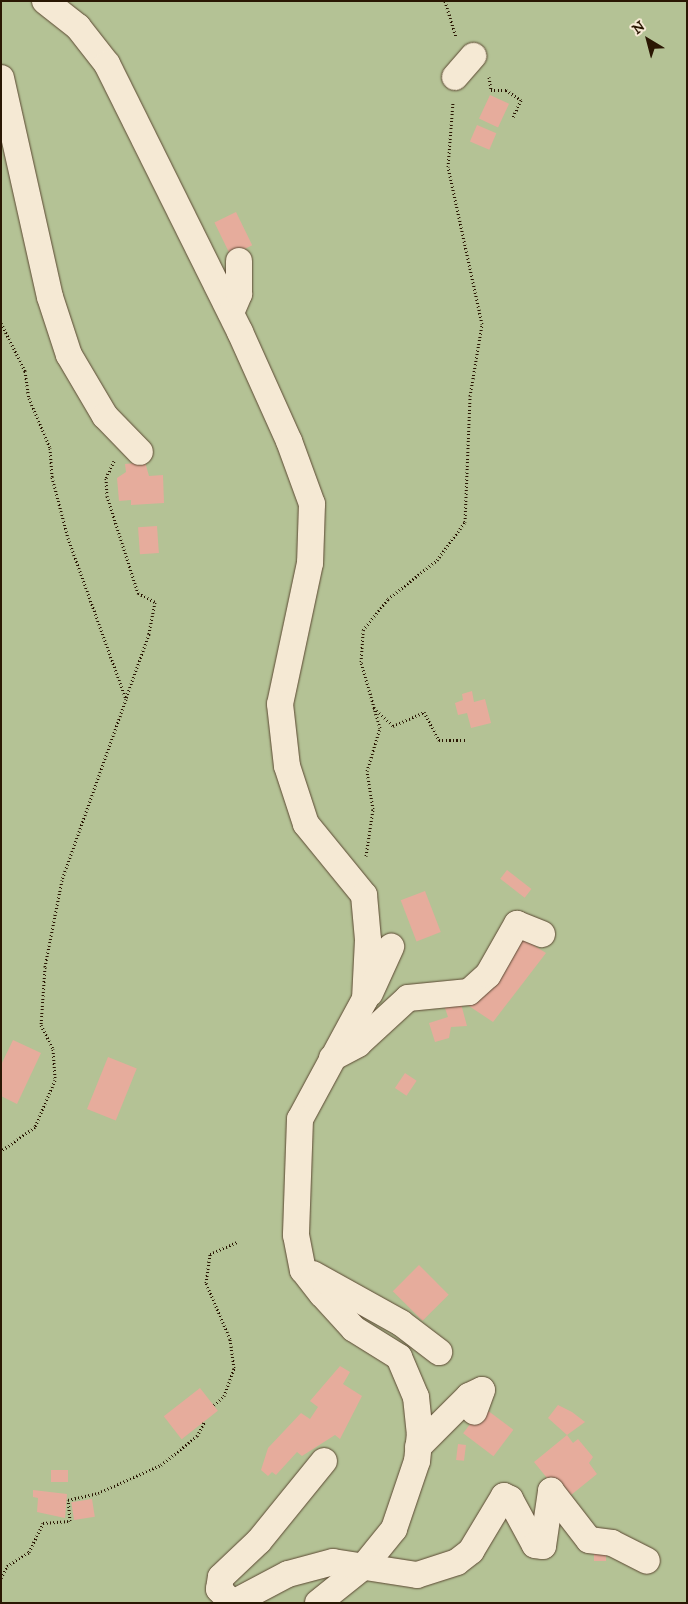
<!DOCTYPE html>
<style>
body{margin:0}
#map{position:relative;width:688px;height:1604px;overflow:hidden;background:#efddbd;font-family:"IM FELL DW Pica",serif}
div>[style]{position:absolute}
.green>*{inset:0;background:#b4c295;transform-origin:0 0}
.building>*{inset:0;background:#e6ac9c;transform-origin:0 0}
.path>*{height:3px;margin-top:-1.5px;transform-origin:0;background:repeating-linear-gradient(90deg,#2a1703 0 1px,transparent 0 3.5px)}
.roads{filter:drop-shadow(0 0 1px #5b4832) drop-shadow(0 0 1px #5b4832)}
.minor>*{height:26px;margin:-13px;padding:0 13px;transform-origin:13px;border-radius:13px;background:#f5e9d4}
span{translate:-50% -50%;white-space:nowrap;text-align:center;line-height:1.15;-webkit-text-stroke:4.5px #f5e9d4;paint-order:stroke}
.frame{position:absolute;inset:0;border:2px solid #2a1703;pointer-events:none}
.north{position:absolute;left:623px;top:15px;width:50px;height:50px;-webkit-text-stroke:4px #f5e9d4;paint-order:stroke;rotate:323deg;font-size:14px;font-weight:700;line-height:20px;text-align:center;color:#2a1703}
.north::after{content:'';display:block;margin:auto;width:18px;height:22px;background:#2a1703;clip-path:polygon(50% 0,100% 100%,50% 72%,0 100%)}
</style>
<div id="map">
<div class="green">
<div style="left:1px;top:1px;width:686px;height:1602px"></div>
</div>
<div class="building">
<div style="left:490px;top:95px;width:21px;height:26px;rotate:25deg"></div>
<div style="left:477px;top:125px;width:21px;height:18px;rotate:23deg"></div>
<div style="left:236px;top:212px;width:37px;height:24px;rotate:64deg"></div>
<div style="clip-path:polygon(145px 462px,149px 476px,163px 475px,164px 503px,131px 505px,131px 500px,119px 501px,117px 478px,126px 472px,125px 464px)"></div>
<div style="left:157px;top:526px;width:27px;height:19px;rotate:86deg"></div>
<div style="clip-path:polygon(472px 691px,474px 702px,485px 699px,491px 723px,471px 728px,467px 713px,458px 715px,455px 703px,463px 700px,462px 694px)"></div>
<div style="left:507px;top:870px;width:31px;height:11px;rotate:38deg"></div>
<div style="left:425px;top:891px;width:44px;height:26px;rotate:69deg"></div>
<div style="clip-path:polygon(519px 936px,546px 953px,493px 1022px,460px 1000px)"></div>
<div style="clip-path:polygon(460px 1000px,467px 1026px,451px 1027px,449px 1038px,435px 1042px,429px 1023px,448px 1017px,444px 1005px)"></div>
<div style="clip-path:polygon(13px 1040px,41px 1053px,17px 1104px,1px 1096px,1px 1065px)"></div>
<div style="left:108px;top:1057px;width:31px;height:56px;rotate:22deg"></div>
<div style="left:405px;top:1073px;width:14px;height:18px;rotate:34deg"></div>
<div style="left:419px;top:1265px;width:42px;height:37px;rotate:45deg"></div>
<div style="clip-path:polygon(340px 1366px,350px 1372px,343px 1384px,362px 1396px,340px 1439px,335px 1435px,302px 1456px,297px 1452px,276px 1475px,272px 1472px,268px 1476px,261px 1470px,268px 1448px,301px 1413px,310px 1419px,318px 1407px,310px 1401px)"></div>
<div style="left:200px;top:1388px;width:29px;height:46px;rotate:52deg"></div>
<div style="clip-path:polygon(558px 1405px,572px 1412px,585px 1422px,567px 1435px,548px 1418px)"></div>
<div style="left:483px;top:1407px;width:38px;height:33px;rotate:37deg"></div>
<div style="clip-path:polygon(567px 1435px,573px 1443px,578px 1439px,593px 1457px,589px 1463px,597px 1474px,571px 1495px,562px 1484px,556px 1489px,534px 1462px)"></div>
<div style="left:458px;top:1444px;width:8px;height:16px;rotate:7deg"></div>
<div style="left:51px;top:1470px;width:17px;height:12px"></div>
<div style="clip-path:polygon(33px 1490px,67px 1494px,65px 1518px,37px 1512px,38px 1498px,33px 1497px)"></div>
<div style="left:92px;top:1499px;width:18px;height:21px;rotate:81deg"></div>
<div style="left:594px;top:1547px;width:12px;height:14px"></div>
</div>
<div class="path">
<div style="left:445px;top:1px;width:38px;rotate:73deg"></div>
<div style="left:489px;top:77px;width:13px;rotate:81deg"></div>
<div style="left:491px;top:90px;width:15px"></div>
<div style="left:506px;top:90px;width:18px;rotate:34deg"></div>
<div style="left:521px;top:100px;width:19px;rotate:115deg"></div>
<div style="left:1px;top:323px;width:54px;rotate:63.4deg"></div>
<div style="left:25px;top:371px;width:27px;rotate:82deg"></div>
<div style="left:29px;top:398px;width:54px;rotate:67.2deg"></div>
<div style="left:50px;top:448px;width:29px;rotate:86deg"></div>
<div style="left:52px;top:477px;width:63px;rotate:75.3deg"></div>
<div style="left:68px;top:538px;width:171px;rotate:70.2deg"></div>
<div style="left:126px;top:699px;width:192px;rotate:109.5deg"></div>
<div style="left:62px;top:880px;width:89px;rotate:101.1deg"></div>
<div style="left:45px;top:967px;width:58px;rotate:93.9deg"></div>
<div style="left:41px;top:1025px;width:27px;rotate:63deg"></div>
<div style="left:53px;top:1049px;width:31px;rotate:86deg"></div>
<div style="left:55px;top:1080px;width:51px;rotate:113.1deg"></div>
<div style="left:35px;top:1127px;width:42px;rotate:144.8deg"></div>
<div style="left:114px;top:461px;width:19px;rotate:115deg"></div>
<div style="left:106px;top:478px;width:18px;rotate:87deg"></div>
<div style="left:107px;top:496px;width:102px;rotate:72.3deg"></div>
<div style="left:138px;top:593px;width:19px;rotate:28deg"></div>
<div style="left:155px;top:602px;width:33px;rotate:101deg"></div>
<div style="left:149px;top:634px;width:68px;rotate:109.8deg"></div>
<div style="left:374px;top:708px;width:26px;rotate:43deg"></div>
<div style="left:393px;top:726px;width:34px;rotate:-24deg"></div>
<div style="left:424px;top:712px;width:32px;rotate:62deg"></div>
<div style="left:439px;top:740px;width:26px"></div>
<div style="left:366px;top:856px;width:48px;rotate:-81.5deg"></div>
<div style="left:373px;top:809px;width:38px;rotate:-99deg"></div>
<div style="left:367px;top:771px;width:45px;rotate:-73.2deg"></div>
<div style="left:380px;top:728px;width:69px;rotate:-106.1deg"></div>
<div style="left:361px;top:662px;width:32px;rotate:-86deg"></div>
<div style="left:363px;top:630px;width:40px;rotate:-51deg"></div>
<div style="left:388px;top:599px;width:63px;rotate:-38.5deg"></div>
<div style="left:437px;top:560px;width:47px;rotate:-53.6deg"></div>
<div style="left:465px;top:522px;width:126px;rotate:-87.7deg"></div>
<div style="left:470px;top:396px;width:73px;rotate:-80.5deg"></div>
<div style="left:482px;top:324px;width:161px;rotate:-102.2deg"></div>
<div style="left:448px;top:167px;width:65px;rotate:-85.6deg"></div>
<div style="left:214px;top:1405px;width:13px;rotate:-42deg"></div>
<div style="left:224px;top:1396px;width:30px;rotate:-70deg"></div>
<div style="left:234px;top:1368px;width:29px;rotate:-98deg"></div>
<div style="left:230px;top:1339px;width:61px;rotate:-113.2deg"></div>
<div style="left:206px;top:1283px;width:29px;rotate:-82deg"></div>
<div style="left:210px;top:1254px;width:30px;rotate:-24deg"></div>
<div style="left:1px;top:1578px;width:13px;rotate:-63deg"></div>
<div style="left:7px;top:1566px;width:26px;rotate:-32deg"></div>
<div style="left:29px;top:1552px;width:32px;rotate:-64deg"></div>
<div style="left:43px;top:1523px;width:27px;rotate:-4deg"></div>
<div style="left:70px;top:1521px;width:21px;rotate:-95deg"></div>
<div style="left:68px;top:1500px;width:31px;rotate:-13deg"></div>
<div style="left:98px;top:1493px;width:69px;rotate:-24deg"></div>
<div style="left:161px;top:1465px;width:46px;rotate:-38.9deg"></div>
<div style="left:197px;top:1436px;width:17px;rotate:-62deg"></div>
</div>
<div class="roads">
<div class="minor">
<div style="left:45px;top:1px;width:42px;rotate:38.2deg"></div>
<div style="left:78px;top:27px;width:47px;rotate:51.9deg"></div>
<div style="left:107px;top:64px;width:299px;rotate:63.6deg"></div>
<div style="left:240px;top:332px;width:120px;rotate:65.8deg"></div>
<div style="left:289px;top:441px;width:67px;rotate:69.9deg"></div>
<div style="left:312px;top:504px;width:59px;rotate:91.9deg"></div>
<div style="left:310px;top:563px;width:144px;rotate:102deg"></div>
<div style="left:280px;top:704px;width:62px;rotate:83.6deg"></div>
<div style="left:287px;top:766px;width:61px;rotate:71.9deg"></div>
<div style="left:306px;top:824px;width:92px;rotate:50.8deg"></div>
<div style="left:364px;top:895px;width:45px;rotate:84.9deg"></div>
<div style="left:368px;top:940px;width:59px;rotate:92.9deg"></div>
<div style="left:365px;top:999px;width:136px;rotate:118.4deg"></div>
<div style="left:300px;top:1119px;width:116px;rotate:92deg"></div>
<div style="left:296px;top:1235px;width:36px;rotate:79deg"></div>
<div style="left:303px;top:1270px;width:31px;rotate:52deg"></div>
<div style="left:322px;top:1294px;width:47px;rotate:47.6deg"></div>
<div style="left:354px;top:1329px;width:53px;rotate:31.9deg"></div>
<div style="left:399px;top:1357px;width:43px;rotate:67deg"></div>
<div style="left:416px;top:1397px;width:36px;rotate:84deg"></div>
<div style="left:420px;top:1433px;width:28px;rotate:96deg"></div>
<div style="left:417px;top:1461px;width:72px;rotate:108.7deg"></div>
<div style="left:394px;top:1529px;width:48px;rotate:129deg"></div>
<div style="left:364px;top:1566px;width:59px;rotate:141.2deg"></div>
<div style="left:455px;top:77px;width:28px;rotate:-49deg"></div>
<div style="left:1px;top:78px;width:224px;rotate:77.4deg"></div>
<div style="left:50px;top:297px;width:61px;rotate:71.9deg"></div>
<div style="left:69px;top:355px;width:71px;rotate:59.5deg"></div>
<div style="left:105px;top:416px;width:50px;rotate:45.8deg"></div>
<div style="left:231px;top:313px;width:21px;rotate:-67deg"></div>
<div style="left:239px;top:294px;width:33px;rotate:-90deg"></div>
<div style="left:370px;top:993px;width:51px;rotate:-65.5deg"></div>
<div style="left:332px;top:1058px;width:30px;rotate:-28deg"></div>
<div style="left:358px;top:1044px;width:68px;rotate:-42.6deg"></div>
<div style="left:408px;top:998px;width:61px;rotate:-5.6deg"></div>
<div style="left:469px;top:992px;width:25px;rotate:-42deg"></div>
<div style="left:488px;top:975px;width:59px;rotate:-60.4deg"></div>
<div style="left:517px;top:924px;width:27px;rotate:22deg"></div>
<div style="left:313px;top:1274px;width:101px;rotate:29.1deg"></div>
<div style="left:401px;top:1323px;width:48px;rotate:37.3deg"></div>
<div style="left:418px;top:1447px;width:72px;rotate:-45deg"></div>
<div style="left:469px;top:1396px;width:14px;rotate:-25deg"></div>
<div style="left:482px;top:1390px;width:23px;rotate:110deg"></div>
<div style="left:232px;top:1603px;width:19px;rotate:-133deg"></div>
<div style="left:219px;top:1589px;width:12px;rotate:-81deg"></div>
<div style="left:221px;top:1577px;width:52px;rotate:-43.5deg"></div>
<div style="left:259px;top:1541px;width:103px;rotate:-50.9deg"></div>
<div style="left:233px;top:1603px;width:62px;rotate:-27.8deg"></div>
<div style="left:288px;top:1574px;width:47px;rotate:-14.9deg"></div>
<div style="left:333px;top:1562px;width:85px;rotate:8.8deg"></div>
<div style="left:417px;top:1575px;width:42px;rotate:-18deg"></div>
<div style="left:457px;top:1562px;width:18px;rotate:-38deg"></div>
<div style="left:471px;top:1551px;width:64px;rotate:-59deg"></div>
<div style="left:504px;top:1496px;width:7px;rotate:27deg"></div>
<div style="left:510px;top:1499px;width:52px;rotate:61.5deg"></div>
<div style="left:535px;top:1545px;width:8px;rotate:7deg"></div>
<div style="left:543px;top:1546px;width:56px;rotate:-81.7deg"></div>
<div style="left:551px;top:1491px;width:62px;rotate:52.2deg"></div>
<div style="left:589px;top:1540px;width:23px;rotate:7deg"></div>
<div style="left:612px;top:1543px;width:39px;rotate:27deg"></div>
</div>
</div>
<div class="frame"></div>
<div class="north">N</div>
</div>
